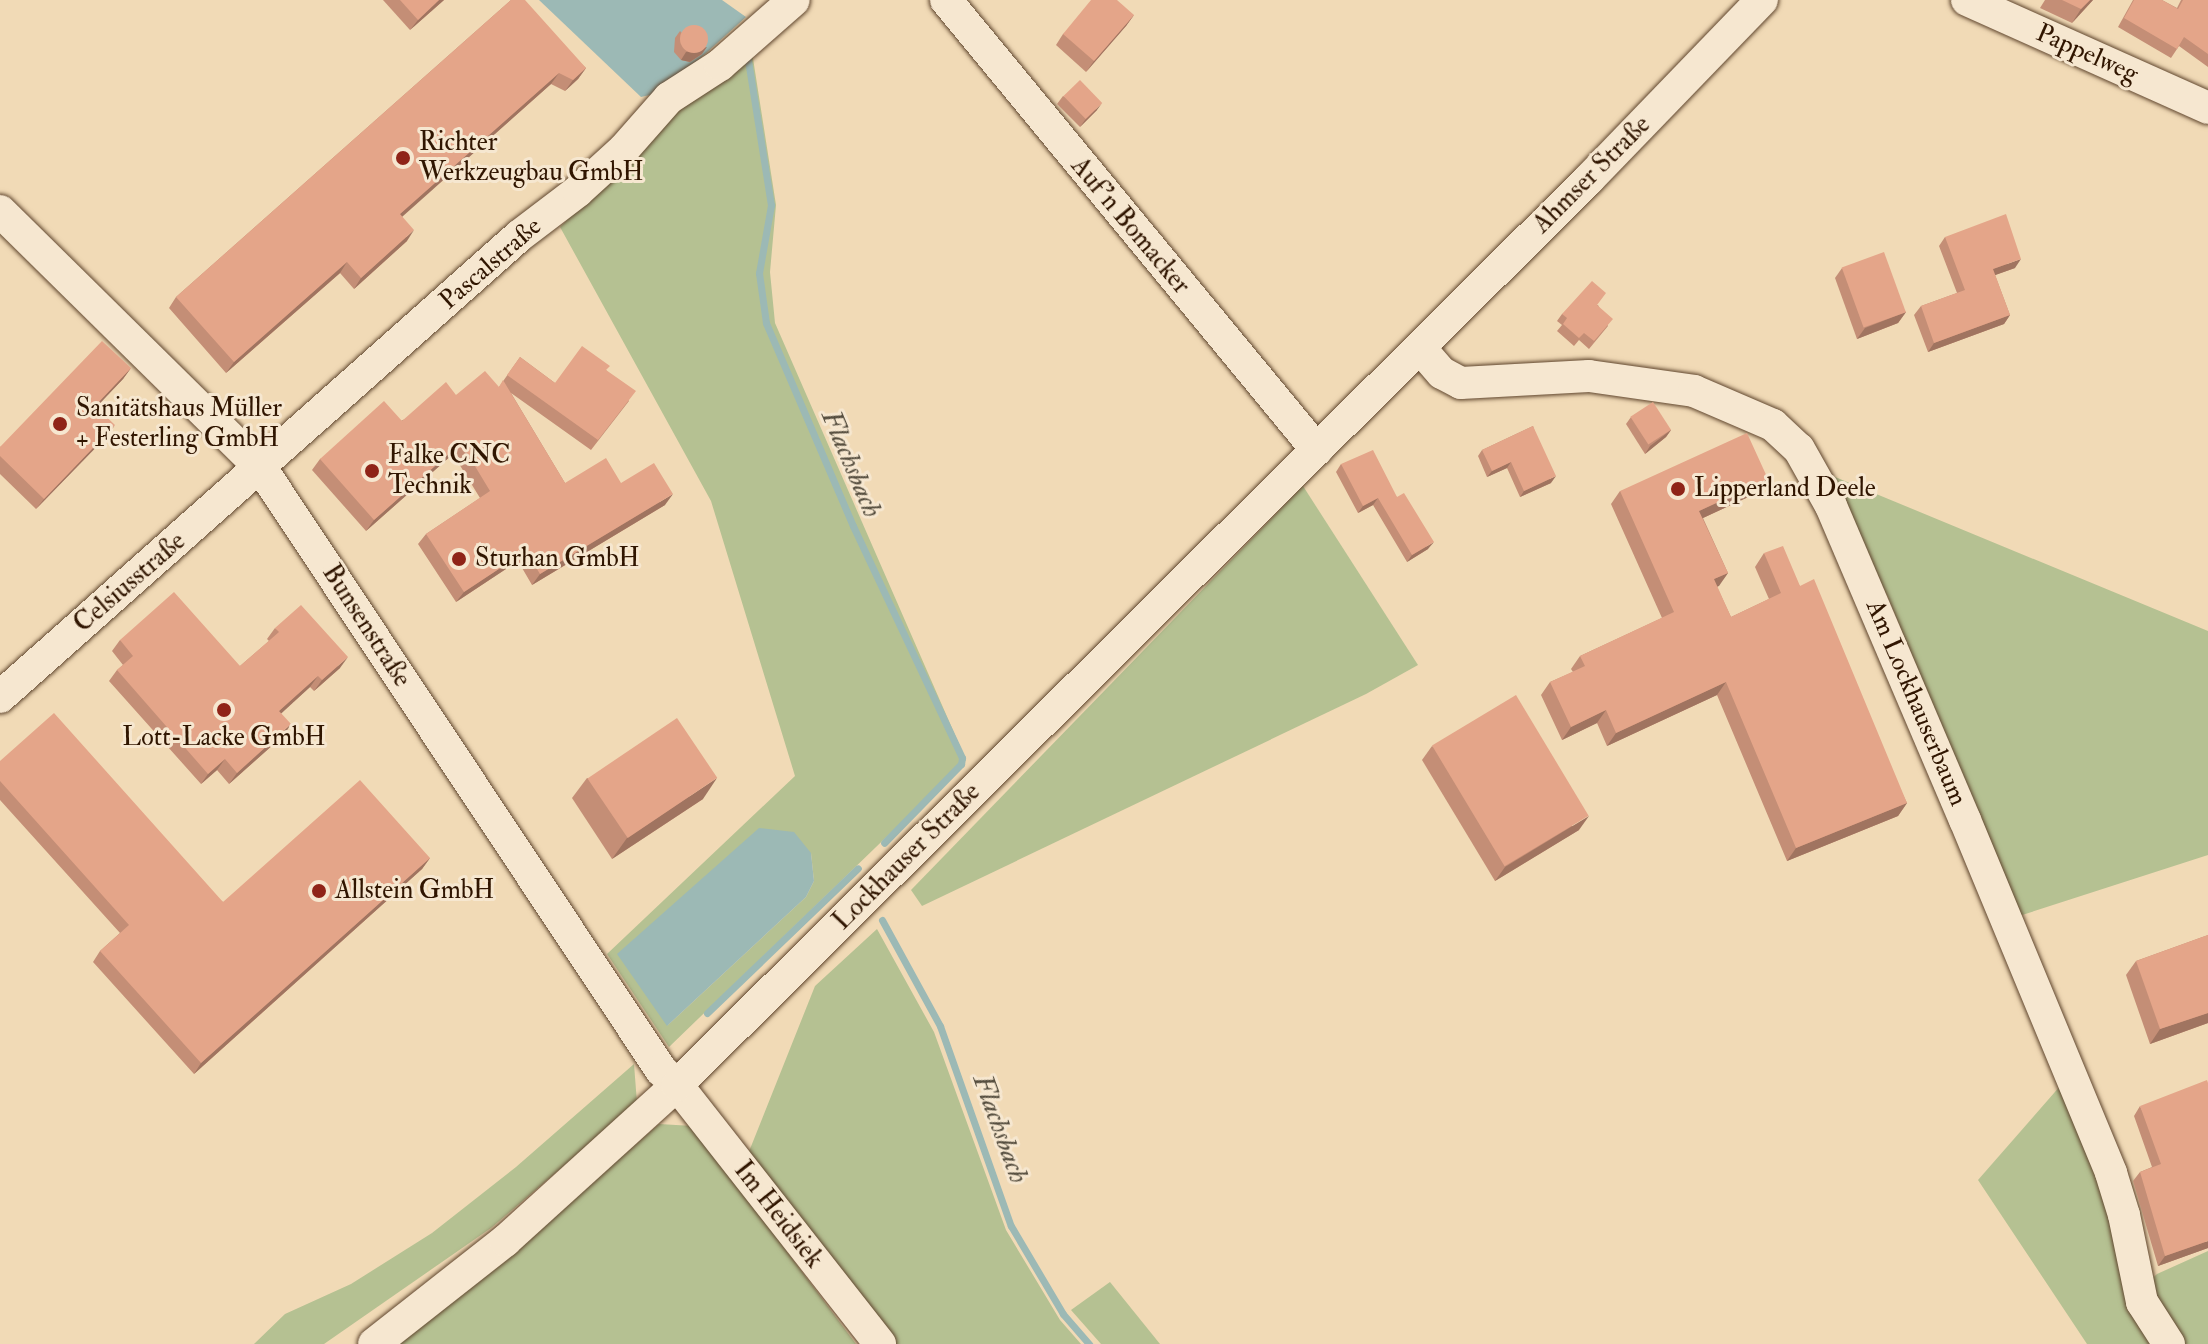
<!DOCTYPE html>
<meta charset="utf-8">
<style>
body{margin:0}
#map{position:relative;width:2208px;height:1344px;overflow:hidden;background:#f1dab6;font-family:"IM FELL Double Pica",serif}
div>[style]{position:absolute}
.green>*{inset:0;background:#b5c192}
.water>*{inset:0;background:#9cb9b5}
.stream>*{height:7px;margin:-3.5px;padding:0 3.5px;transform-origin:3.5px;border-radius:3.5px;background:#9cb9b5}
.roads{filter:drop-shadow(0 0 2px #60462e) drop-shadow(0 0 2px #60462e)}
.minor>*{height:32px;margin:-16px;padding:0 16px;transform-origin:16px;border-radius:16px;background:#f6e7d0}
.wall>*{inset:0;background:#c48e76}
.shaded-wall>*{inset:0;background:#a07460}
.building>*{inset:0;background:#e4a589;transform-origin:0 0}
.round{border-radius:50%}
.dots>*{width:22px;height:22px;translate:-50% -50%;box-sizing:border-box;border:4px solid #f6e7d0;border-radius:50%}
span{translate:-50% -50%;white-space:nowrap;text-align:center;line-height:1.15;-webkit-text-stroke:6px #f6e7d0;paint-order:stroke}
.street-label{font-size:26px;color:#301500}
.poi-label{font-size:26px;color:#301500}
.left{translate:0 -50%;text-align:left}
.water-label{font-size:28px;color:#564e3f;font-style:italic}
</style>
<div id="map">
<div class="green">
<div style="clip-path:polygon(evenodd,752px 52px,776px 205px,770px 272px,775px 323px,966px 760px,669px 1047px,607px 954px,795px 776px,711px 501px,560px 227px,649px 140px,678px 101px,752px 52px,811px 853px,814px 881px,806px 897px,667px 1026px,811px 853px)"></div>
<div style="clip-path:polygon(1823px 472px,2208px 631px,2208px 855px,2016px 917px,1888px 597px)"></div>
<div style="clip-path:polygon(1303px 486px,1418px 665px,1366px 694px,922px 906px,911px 890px)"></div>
<div style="clip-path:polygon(877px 929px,934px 1032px,1006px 1230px,1060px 1320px,1081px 1344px,896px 1344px,748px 1154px,815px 986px)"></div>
<div style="clip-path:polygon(634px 1064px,637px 1103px,491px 1228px,324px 1344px,254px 1344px,285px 1314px,351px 1284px,432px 1233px,516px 1167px)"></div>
<div style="clip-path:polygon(2061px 1085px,2107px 1198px,2131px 1298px,2157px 1274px,2208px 1251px,2208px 1344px,2087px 1344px,1978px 1180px)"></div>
<div style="clip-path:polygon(659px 1124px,693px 1126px,856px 1344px,392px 1344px,490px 1271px)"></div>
<div style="clip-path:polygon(1110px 1282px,1160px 1344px,1101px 1344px,1071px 1310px)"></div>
</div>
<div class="water">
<div style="clip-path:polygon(539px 0,722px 0,746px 17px,663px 92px,641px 97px)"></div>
<div style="clip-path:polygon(759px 828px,794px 832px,811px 853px,814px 881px,806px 897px,667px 1026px,617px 954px)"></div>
</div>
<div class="stream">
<div style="left:748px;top:60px;width:147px;rotate:81deg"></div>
<div style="left:771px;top:205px;width:69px;rotate:100deg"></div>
<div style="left:759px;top:273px;width:50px;rotate:82deg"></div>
<div style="left:766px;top:323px;width:221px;rotate:66.8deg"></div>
<div style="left:853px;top:526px;width:256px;rotate:64.8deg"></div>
<div style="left:962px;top:758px;width:6px;rotate:99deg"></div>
<div style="left:961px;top:764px;width:110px;rotate:134.3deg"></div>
<div style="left:882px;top:920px;width:121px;rotate:61.3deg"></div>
<div style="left:940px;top:1026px;width:212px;rotate:70.5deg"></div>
<div style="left:1011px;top:1226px;width:102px;rotate:59.4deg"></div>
<div style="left:1063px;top:1314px;width:40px;rotate:49deg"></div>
<div style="left:707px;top:1013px;width:209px;rotate:-43.8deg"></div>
</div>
<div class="roads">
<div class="minor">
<div style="left:946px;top:0;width:583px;rotate:50.5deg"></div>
<div style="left:1967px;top:0;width:264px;rotate:24.1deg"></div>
<div style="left:0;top:211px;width:366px;rotate:44.6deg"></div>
<div style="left:261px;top:468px;width:723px;rotate:56.4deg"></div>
<div style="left:661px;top:1070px;width:22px;rotate:43deg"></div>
<div style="left:677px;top:1085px;width:329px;rotate:51.9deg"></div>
<div style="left:1420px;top:348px;width:33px;rotate:49deg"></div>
<div style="left:1442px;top:373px;width:21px;rotate:28deg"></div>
<div style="left:1461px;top:383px;width:128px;rotate:-3.1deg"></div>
<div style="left:1589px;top:376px;width:106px;rotate:8.1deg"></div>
<div style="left:1694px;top:391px;width:86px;rotate:23.3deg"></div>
<div style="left:1773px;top:425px;width:35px;rotate:43deg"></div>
<div style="left:1799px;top:449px;width:65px;rotate:60.7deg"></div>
<div style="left:1831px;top:506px;width:341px;rotate:66.9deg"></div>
<div style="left:1965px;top:820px;width:382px;rotate:67.5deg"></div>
<div style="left:2111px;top:1173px;width:44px;rotate:72.8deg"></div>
<div style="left:2124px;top:1215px;width:89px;rotate:78.3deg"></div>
<div style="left:2142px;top:1302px;width:50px;rotate:57.3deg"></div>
<div style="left:0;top:697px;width:694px;rotate:-41.61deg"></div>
<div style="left:519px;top:236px;width:74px;rotate:-37.3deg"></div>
<div style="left:578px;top:191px;width:62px;rotate:-42.4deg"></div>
<div style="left:624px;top:149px;width:68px;rotate:-48.6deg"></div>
<div style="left:669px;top:98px;width:61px;rotate:-32.9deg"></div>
<div style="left:720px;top:65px;width:98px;rotate:-41.3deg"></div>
<div style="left:374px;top:1344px;width:167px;rotate:-38.2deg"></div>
<div style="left:505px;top:1241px;width:232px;rotate:-42.2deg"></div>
<div style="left:677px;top:1085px;width:1286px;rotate:-44.81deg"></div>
<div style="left:1589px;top:179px;width:249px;rotate:-46deg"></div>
</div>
</div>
<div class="wall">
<div style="clip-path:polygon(383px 0,444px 0,410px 30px)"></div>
<div style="clip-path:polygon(511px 0,586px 68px,578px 79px,565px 91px,551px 84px,402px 216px,407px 241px,354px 289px,340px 273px,226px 373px,169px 308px,176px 297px)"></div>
<div style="clip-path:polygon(2045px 0,2093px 0,2072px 23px,2040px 8px)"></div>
<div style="clip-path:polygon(2133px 0,2162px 0,2177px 8px,2181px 0,2208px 0,2208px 67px,2179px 46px,2171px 58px,2118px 27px)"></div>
<div style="clip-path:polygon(1134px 15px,1126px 26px,1086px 72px,1056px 45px,1063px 34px)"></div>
<div style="clip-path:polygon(680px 31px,702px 54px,690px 62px,681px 60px,674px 52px,675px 38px)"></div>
<div style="clip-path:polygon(1063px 96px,1097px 110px,1080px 127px,1057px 104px)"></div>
<div style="clip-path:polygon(1945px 237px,2015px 268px,1995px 275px,2010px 315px,2004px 324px,1928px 352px,1914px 315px,1921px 306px,1957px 293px,1939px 246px)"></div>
<div style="clip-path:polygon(1842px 268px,1906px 312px,1898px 323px,1857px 339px,1835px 278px)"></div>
<div style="clip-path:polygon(1598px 305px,1608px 326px,1589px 349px,1579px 340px,1574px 346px,1557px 331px,1562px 325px,1557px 321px,1562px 314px)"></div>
<div style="clip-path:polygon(520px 357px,555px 383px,606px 370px,629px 401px,591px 450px,511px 393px,565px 483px,621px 483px,665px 505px,532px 585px,518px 561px,456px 602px,418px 544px,426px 534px,480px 498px,453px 454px,366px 531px,312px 470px,320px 459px,456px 395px,499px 387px)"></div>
<div style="clip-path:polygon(131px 368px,123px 379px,96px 407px,107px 436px,36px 509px,0 474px,0 447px)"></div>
<div style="clip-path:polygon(1631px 417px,1671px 430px,1666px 437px,1645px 454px,1626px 424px)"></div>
<div style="clip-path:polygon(1533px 426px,1551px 483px,1520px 497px,1507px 468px,1487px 477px,1478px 456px,1482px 450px)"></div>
<div style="clip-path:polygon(1341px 464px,1397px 497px,1428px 549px,1407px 562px,1373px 505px,1358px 513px,1336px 472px)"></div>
<div style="clip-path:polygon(1768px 479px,1759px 492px,1703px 518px,1728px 573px,1717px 587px,1731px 617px,1769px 599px,1755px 567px,1764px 553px,1800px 586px,1907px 803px,1898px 816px,1787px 861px,1717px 695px,1607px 746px,1597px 723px,1562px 740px,1541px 695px,1550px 682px,1573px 672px,1571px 669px,1580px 656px,1662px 618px,1611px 504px,1620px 491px)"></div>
<div style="clip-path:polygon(275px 628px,340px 668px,314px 691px,310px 687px,281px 713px,284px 735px,229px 784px,217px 770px,201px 784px,109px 681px,117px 670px,123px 665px,112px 651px,120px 640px,240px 666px,269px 641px,267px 639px)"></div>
<div style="clip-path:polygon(1432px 746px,1579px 830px,1495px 881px,1422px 760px)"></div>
<div style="clip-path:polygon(0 761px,223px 902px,430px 858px,422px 869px,194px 1074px,93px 962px,100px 951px,120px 933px,0 800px)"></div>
<div style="clip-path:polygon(587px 778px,703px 799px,612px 859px,572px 798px)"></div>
<div style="clip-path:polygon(2208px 935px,2208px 1023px,2150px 1044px,2126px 975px,2136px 961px)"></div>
<div style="clip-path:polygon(2140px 1106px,2208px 1248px,2158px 1266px,2133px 1181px,2140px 1172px,2152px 1167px,2134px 1116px)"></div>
</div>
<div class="shaded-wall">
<div style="clip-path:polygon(439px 0,444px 0,410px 30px,418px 20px)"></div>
<div style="clip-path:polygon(2090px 0,2093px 0,2072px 23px,2081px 9px)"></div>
<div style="clip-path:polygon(1134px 15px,1126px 26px,1086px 72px,1094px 61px)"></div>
<div style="clip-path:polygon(707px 47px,702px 54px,690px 62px,681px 60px,686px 52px)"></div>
<div style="clip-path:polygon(586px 68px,578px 79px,565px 91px,573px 80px)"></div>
<div style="clip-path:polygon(559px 73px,551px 84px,393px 225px,400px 214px)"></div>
<div style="clip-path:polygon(1102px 103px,1097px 110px,1080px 127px,1085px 120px)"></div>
<div style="clip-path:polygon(414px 230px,407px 241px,354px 289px,361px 278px)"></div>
<div style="clip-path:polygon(2021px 259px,2015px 268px,1987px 278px,1993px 269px)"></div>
<div style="clip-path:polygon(347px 262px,340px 273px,226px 373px,234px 362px)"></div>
<div style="clip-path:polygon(1906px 312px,1898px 323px,1857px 339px,1865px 328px)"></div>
<div style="clip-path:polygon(2010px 315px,2004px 324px,1928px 352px,1934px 343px)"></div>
<div style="clip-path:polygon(131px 368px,123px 379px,87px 417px,95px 406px)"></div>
<div style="clip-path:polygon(115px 425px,107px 436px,36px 509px,44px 499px)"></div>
<div style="clip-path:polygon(1671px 430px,1666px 437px,1645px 454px,1650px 446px)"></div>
<div style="clip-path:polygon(461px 443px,453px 454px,366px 531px,374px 520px)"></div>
<div style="clip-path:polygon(1511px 462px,1507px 468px,1487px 477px,1492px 471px)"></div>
<div style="clip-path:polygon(1556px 476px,1551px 483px,1520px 497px,1524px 491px)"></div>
<div style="clip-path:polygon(1768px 479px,1759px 492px,1690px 524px,1699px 511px)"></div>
<div style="clip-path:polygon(673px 494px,665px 505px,532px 585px,540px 574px)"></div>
<div style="clip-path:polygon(1378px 498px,1373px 505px,1358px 513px,1363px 506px)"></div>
<div style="clip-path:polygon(1434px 542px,1428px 549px,1407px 562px,1412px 555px)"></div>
<div style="clip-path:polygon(526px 551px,518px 561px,456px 602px,464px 592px)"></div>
<div style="clip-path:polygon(1728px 573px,1719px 586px,1704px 592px,1714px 579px)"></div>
<div style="clip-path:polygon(348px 657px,340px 668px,314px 691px,322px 680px)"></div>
<div style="clip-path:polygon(318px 676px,310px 687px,272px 722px,279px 711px)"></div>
<div style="clip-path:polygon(1726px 682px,1717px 695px,1607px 746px,1616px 733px)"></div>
<div style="clip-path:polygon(1606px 710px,1597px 723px,1562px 740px,1571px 727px)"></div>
<div style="clip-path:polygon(291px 724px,284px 735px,229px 784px,237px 773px)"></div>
<div style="clip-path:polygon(225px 759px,217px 770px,201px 784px,208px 774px)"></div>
<div style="clip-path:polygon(717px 778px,703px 799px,612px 859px,627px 838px)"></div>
<div style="clip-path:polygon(1907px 803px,1898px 816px,1787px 861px,1796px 848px)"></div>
<div style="clip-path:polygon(1589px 816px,1579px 830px,1495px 881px,1505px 867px)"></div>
<div style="clip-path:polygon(430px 858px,422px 869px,194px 1074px,201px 1063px)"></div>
<div style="clip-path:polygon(2208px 1013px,2208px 1023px,2150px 1044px,2160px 1029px)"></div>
<div style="clip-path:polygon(2208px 1241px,2208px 1248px,2158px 1266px,2165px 1256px)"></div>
</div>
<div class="building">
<div style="clip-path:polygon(400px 0,439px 0,418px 20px)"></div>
<div style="clip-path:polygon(511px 0,525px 0,586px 68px,573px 80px,559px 73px,400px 214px,414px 230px,361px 278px,347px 262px,234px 362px,176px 297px)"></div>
<div style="clip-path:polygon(1091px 0,1117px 0,1134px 15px,1094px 61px,1063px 34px)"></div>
<div style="clip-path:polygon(2062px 0,2090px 0,2081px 9px)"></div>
<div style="clip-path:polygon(2134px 0,2162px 0,2178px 9px,2183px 0,2208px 0,2208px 54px,2184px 37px,2177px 49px,2124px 18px)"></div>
<div class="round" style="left:680px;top:25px;width:28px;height:28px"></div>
<div style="left:1080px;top:80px;width:32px;height:23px;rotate:46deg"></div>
<div style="clip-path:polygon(2006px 214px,2021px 259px,1993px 269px,2010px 315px,1934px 343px,1921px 306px,1965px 290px,1945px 237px)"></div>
<div style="left:1884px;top:252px;width:64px;height:45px;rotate:70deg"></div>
<div style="clip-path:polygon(1592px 281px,1606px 293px,1597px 305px,1613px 319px,1594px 341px,1584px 333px,1579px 338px,1563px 324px,1567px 318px,1562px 314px)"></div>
<div style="clip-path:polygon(102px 341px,131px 368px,95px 406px,115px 425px,44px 499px,0 456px,0 447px)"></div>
<div style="clip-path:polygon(582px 346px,610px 366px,606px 370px,636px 391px,598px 440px,507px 375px,520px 357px,555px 383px)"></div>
<div style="clip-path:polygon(485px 371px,499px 387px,503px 380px,565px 483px,606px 458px,621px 483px,654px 463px,673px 494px,540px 574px,526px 551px,464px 592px,426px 534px,490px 491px,461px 443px,374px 520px,320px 459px,384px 401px,402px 421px,446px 382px,456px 395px)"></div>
<div style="left:1653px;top:402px;width:33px;height:27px;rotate:57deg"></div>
<div style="clip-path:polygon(1533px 426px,1556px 476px,1524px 491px,1511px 462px,1492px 471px,1482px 450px)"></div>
<div style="clip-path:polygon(1747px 433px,1768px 479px,1699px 511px,1728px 573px,1714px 579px,1731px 617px,1781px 593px,1764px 553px,1783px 546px,1800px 586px,1814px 579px,1907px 803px,1796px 848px,1726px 682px,1616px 733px,1606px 710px,1571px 727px,1550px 682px,1585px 666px,1580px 656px,1674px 612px,1620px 491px)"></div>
<div style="clip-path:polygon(1373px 450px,1397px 497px,1404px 493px,1434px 542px,1412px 555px,1378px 498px,1363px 506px,1341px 464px)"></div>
<div style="clip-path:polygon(174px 592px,240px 666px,279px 632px,275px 628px,301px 605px,348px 657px,322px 680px,318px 676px,279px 711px,291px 724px,237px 773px,225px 759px,208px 774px,117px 670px,133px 656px,120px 640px)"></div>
<div style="left:1516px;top:695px;width:141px;height:98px;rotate:59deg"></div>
<div style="clip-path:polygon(54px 713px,223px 902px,360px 780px,430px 858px,201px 1063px,100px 951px,129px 925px,0 781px,0 761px)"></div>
<div style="left:677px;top:718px;width:72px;height:108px;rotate:56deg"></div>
<div style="clip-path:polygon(2208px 935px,2208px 1013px,2160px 1029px,2136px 961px)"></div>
<div style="clip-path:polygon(2207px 1080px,2208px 1083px,2208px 1241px,2165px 1256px,2140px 1172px,2161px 1164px,2140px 1106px)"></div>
</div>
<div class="dots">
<div style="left:403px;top:158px;background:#8f2418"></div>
<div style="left:60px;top:424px;background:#8f2418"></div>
<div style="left:372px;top:471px;background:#8f2418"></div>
<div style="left:1678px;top:489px;background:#8f2418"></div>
<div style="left:459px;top:559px;background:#8f2418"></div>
<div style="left:224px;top:710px;background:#8f2418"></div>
<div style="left:319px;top:891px;background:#8f2418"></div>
</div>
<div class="street-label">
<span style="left:2087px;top:54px;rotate:24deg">Pappelweg</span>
<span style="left:1592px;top:175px;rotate:-45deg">Ahmser Straße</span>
<span style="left:1130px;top:226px;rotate:50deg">Auf'n Bomacker</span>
<span style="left:491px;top:264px;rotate:-41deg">Pascalstraße</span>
<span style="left:130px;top:583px;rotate:-41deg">Celsiusstraße</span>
<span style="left:366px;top:626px;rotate:57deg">Bunsenstraße</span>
<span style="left:1916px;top:703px;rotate:67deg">Am Lockhauserbaum</span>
<span style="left:907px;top:857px;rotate:-45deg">Lockhauser Straße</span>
<span style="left:778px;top:1215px;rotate:52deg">Im Heidsiek</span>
</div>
<div class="poi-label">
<span class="left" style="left:419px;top:158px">Richter<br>Werkzeugbau GmbH</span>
<span class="left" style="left:76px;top:424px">Sanitätshaus Müller<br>+ Festerling GmbH</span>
<span class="left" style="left:388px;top:471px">Falke CNC<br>Technik</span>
<span class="left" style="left:1694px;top:489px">Lipperland Deele</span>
<span class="left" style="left:475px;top:559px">Sturhan GmbH</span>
<span style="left:224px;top:738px">Lott-Lacke GmbH</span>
<span class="left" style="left:335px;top:891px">Allstein GmbH</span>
</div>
<div class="water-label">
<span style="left:851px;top:464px;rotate:67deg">Flachsbach</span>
<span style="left:1000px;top:1129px;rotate:70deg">Flachsbach</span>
</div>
</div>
